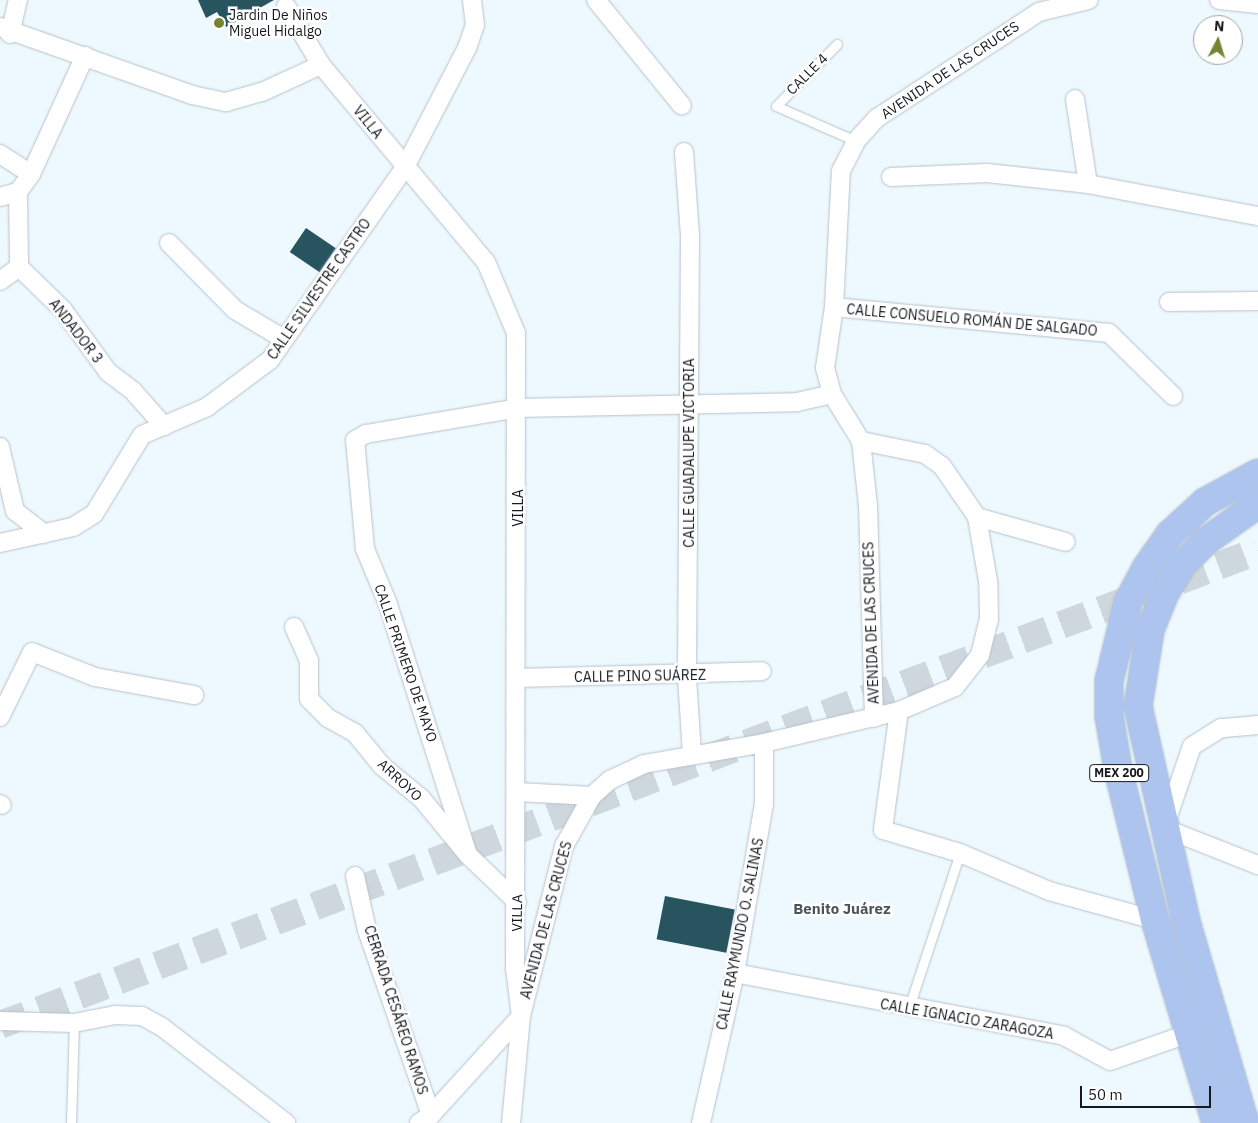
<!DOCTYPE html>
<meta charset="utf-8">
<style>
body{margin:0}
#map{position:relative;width:1258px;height:1123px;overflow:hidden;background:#eef8ff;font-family:"IBM Plex Sans",sans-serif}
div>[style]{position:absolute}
.building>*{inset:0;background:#28545f;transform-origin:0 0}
.motorway-tunnel>*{height:28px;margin-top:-14px;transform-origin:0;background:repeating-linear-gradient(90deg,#ced7dd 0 28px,transparent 0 42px)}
.roads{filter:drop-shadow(0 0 1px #b6c2ca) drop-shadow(0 0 1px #b6c2ca)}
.service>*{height:9px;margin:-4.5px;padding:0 4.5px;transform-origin:4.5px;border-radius:4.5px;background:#fff}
.minor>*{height:18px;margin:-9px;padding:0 9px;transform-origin:9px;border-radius:9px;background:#fff}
.primary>*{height:28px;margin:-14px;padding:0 14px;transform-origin:14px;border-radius:14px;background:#adc4ef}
.dots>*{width:14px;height:14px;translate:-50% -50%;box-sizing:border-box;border:2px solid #fff;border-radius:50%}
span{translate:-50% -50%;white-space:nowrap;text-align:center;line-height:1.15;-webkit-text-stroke:5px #fff;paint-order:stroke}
.shield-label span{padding:1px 4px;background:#fff;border:1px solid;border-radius:4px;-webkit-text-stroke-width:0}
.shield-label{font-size:12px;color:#161a1d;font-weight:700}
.poi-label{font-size:14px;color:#161a1d}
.left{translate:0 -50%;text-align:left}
.street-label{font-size:14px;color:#161a1d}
.neighbourhood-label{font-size:15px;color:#4a545b;font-weight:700}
.north{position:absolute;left:1193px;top:15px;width:50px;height:50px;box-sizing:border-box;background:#fff;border:1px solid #a2a3a5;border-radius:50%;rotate:5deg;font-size:14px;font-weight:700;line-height:20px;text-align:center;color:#161a1d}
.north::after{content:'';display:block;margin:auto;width:18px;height:22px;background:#738433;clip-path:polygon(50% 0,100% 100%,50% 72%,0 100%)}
.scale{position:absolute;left:1080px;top:1086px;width:131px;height:22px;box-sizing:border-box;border:2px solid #161a1d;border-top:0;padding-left:6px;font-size:15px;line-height:18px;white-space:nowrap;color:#161a1d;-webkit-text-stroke:4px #fff;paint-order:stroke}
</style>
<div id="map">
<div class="building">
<div style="clip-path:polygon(198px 0,274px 0,226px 27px,217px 12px,206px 18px)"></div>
<div style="left:306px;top:228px;width:36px;height:29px;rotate:34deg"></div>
<div style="left:665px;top:896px;width:71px;height:44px;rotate:11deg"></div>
</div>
<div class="motorway-tunnel">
<div style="left:0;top:1025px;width:1344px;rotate:-20.65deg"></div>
</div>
<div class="roads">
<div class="service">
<div style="left:837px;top:44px;width:87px;rotate:134.5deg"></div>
<div style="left:776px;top:106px;width:87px;rotate:23.6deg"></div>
<div style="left:909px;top:1007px;width:162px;rotate:-71.7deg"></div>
<div style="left:71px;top:1123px;width:100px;rotate:-88.3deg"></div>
</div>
<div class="minor">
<div style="left:596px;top:0;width:136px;rotate:50.9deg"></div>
<div style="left:1219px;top:0;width:39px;rotate:6deg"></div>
<div style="left:286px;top:6px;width:69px;rotate:59.3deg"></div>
<div style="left:321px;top:65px;width:257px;rotate:50.1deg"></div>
<div style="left:486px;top:262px;width:77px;rotate:67.1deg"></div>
<div style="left:516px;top:333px;width:635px;rotate:90.09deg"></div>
<div style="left:515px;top:968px;width:48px;rotate:82.9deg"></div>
<div style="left:521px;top:1016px;width:107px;rotate:95.3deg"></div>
<div style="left:0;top:27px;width:204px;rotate:19.5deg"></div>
<div style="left:192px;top:95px;width:35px;rotate:12deg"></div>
<div style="left:226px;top:102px;width:37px;rotate:-16deg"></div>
<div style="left:262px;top:92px;width:65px;rotate:-24.6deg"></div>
<div style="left:10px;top:34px;width:35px;rotate:-77deg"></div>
<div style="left:1075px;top:99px;width:86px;rotate:81.3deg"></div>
<div style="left:684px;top:152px;width:84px;rotate:85.9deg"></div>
<div style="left:690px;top:236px;width:441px;rotate:90.4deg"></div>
<div style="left:687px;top:677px;width:77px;rotate:86.3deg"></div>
<div style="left:0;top:154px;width:37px;rotate:33deg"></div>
<div style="left:891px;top:177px;width:96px;rotate:-2.4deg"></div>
<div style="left:987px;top:173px;width:102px;rotate:6.2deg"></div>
<div style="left:1088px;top:184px;width:173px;rotate:10.7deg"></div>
<div style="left:18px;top:192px;width:75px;rotate:89.2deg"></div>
<div style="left:19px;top:267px;width:62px;rotate:44.3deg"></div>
<div style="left:63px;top:310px;width:77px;rotate:54deg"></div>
<div style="left:108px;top:372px;width:31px;rotate:37deg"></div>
<div style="left:133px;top:391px;width:47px;rotate:48.5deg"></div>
<div style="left:0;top:197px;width:19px;rotate:-16deg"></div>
<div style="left:18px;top:192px;width:22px;rotate:-54deg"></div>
<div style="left:31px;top:174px;width:130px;rotate:-65.4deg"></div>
<div style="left:169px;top:243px;width:94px;rotate:45.4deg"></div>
<div style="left:235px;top:310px;width:57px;rotate:30.6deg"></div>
<div style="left:0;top:281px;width:24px;rotate:-36deg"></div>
<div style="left:1169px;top:302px;width:89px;rotate:-0.6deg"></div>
<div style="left:834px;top:307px;width:276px;rotate:5.4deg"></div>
<div style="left:1109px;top:333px;width:90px;rotate:44.5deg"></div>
<div style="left:0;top:447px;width:66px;rotate:76.8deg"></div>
<div style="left:15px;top:511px;width:37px;rotate:38deg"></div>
<div style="left:977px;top:517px;width:92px;rotate:15.7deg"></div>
<div style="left:0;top:543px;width:75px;rotate:-12.4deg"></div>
<div style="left:73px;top:527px;width:25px;rotate:-32deg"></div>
<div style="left:94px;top:514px;width:92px;rotate:-58.7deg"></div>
<div style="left:142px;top:435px;width:71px;rotate:-23.3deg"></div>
<div style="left:207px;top:407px;width:79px;rotate:-36.7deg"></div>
<div style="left:270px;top:360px;width:236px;rotate:-55deg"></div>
<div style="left:405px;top:167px;width:134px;rotate:-62.5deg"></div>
<div style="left:467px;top:48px;width:24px;rotate:-71deg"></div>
<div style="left:475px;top:25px;width:25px;rotate:-97deg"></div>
<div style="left:294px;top:627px;width:37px;rotate:66deg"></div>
<div style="left:309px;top:661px;width:38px;rotate:90deg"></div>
<div style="left:309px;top:699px;width:27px;rotate:45deg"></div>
<div style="left:328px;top:718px;width:31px;rotate:29deg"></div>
<div style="left:355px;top:733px;width:43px;rotate:50.7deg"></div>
<div style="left:382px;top:766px;width:50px;rotate:39.4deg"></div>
<div style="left:421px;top:798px;width:74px;rotate:50.5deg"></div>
<div style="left:468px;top:855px;width:68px;rotate:43.8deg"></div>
<div style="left:518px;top:678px;width:244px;rotate:-1.6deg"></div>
<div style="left:899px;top:711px;width:120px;rotate:97.7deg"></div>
<div style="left:883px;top:830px;width:80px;rotate:16.6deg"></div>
<div style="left:960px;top:853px;width:97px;rotate:23.1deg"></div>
<div style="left:1049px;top:891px;width:110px;rotate:15.3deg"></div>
<div style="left:0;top:717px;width:72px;rotate:-63.8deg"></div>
<div style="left:32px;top:652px;width:68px;rotate:21.6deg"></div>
<div style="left:95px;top:677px;width:101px;rotate:10.3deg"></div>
<div style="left:874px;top:718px;width:212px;rotate:-91.6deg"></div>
<div style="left:868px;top:506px;width:65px;rotate:-96.1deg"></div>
<div style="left:861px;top:441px;width:55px;rotate:-121.7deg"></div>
<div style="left:832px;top:394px;width:27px;rotate:-105deg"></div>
<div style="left:825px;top:368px;width:62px;rotate:-81.6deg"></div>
<div style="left:834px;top:307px;width:136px;rotate:-87.1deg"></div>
<div style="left:841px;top:171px;width:34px;rotate:-63deg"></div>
<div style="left:856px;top:141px;width:31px;rotate:-48deg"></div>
<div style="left:877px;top:118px;width:194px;rotate:-33.2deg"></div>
<div style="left:1039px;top:12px;width:51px;rotate:-13.5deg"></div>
<div style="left:1258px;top:725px;width:37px;rotate:175deg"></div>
<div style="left:1221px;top:728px;width:34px;rotate:148deg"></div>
<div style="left:1192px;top:746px;width:87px;rotate:108.9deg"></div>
<div style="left:1164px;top:828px;width:101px;rotate:21.5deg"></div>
<div style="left:517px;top:792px;width:75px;rotate:3.1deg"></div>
<div style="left:0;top:804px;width:2px;rotate:27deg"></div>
<div style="left:468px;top:855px;width:263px;rotate:-107.7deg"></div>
<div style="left:388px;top:604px;width:60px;rotate:-112.7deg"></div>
<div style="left:365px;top:549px;width:109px;rotate:-95.2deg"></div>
<div style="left:355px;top:440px;width:13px;rotate:-29deg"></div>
<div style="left:366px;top:434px;width:154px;rotate:-9.7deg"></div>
<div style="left:518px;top:408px;width:279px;rotate:-1.2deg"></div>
<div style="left:797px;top:402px;width:36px;rotate:-13deg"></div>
<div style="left:355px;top:876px;width:55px;rotate:77.5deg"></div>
<div style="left:367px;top:930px;width:196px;rotate:70.9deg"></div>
<div style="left:735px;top:973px;width:335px;rotate:10.8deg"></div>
<div style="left:1064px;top:1036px;width:52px;rotate:28.5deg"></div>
<div style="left:1110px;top:1061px;width:85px;rotate:-19.3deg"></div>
<div style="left:0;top:1021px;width:74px;rotate:1.5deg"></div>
<div style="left:74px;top:1023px;width:42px;rotate:-11deg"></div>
<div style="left:115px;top:1015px;width:27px;rotate:2deg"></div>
<div style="left:142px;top:1016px;width:23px;rotate:29deg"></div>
<div style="left:162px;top:1027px;width:157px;rotate:37.7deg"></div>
<div style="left:419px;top:1123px;width:14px;rotate:-34deg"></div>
<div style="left:431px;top:1115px;width:134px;rotate:-47.7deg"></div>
<div style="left:521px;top:1016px;width:175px;rotate:-75.8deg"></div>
<div style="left:564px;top:846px;width:57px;rotate:-60.8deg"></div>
<div style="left:592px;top:796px;width:24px;rotate:-42deg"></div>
<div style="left:610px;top:780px;width:38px;rotate:-25deg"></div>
<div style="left:644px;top:764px;width:122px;rotate:-9.9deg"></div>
<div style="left:764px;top:743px;width:139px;rotate:-13.3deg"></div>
<div style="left:899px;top:711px;width:61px;rotate:-23.2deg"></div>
<div style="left:955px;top:687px;width:41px;rotate:-52deg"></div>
<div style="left:980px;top:655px;width:36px;rotate:-76deg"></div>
<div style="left:989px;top:620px;width:39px;rotate:-91deg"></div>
<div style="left:988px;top:581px;width:65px;rotate:-99.8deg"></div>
<div style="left:977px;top:517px;width:62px;rotate:-124.5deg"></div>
<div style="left:942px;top:466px;width:21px;rotate:-145deg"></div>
<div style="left:925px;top:454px;width:65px;rotate:-168.5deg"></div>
<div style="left:701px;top:1123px;width:154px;rotate:-77.2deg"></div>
<div style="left:735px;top:973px;width:171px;rotate:-80.3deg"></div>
<div style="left:764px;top:804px;width:61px;rotate:-90deg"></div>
</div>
<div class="primary">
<div style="left:1216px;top:1123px;width:212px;rotate:-106.7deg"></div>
<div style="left:1155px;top:920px;width:155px;rotate:-103.8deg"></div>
<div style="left:1118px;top:769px;width:54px;rotate:-99.6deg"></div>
<div style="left:1109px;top:716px;width:35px;rotate:-90deg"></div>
<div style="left:1109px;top:681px;width:81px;rotate:-76.5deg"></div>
<div style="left:1128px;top:602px;width:38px;rotate:-62deg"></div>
<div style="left:1146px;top:568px;width:42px;rotate:-54.8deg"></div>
<div style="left:1170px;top:534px;width:47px;rotate:-42.4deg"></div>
<div style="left:1205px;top:502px;width:60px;rotate:-28.7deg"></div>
<div style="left:1245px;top:1123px;width:210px;rotate:-106.3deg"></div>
<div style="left:1186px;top:921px;width:220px;rotate:-102.6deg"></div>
<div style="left:1138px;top:706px;width:77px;rotate:-81deg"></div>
<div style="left:1150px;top:630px;width:40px;rotate:-68deg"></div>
<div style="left:1165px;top:593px;width:34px;rotate:-58deg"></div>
<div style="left:1183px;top:564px;width:33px;rotate:-45deg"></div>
<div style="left:1206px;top:541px;width:64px;rotate:-35.4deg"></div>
</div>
</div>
<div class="dots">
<div style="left:219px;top:23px;background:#738433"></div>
</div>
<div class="shield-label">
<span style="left:1119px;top:773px">MEX 200</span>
</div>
<div class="poi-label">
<span class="left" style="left:229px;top:23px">Jardin De Niños<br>Miguel Hidalgo</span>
</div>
<div class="street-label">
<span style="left:950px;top:70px;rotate:-34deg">AVENIDA DE LAS CRUCES</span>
<span style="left:807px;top:74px;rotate:-45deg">CALLE 4</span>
<span style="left:368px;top:122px;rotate:51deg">VILLA</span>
<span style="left:319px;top:289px;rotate:-55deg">CALLE SILVESTRE CASTRO</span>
<span style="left:972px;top:320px;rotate:5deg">CALLE CONSUELO ROMÁN DE SALGADO</span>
<span style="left:76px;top:331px;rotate:52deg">ANDADOR 3</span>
<span style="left:689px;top:453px;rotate:-90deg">CALLE GUADALUPE VICTORIA</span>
<span style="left:518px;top:508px;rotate:-90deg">VILLA</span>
<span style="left:871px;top:623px;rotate:-92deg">AVENIDA DE LAS CRUCES</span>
<span style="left:406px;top:663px;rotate:71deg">CALLE PRIMERO DE MAYO</span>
<span style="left:640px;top:676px;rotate:-1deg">CALLE PINO SUÁREZ</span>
<span style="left:400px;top:780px;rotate:43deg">ARROYO</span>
<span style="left:517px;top:913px;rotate:-89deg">VILLA</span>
<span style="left:546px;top:920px;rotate:-75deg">AVENIDA DE LAS CRUCES</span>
<span style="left:740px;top:934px;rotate:-79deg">CALLE RAYMUNDO O. SALINAS</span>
<span style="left:396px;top:1010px;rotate:72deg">CERRADA CESÁREO RAMOS</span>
<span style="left:967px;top:1019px;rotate:10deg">CALLE IGNACIO ZARAGOZA</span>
</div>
<div class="neighbourhood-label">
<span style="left:842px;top:909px">Benito Juárez</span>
</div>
<div class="north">N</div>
<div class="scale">50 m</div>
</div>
